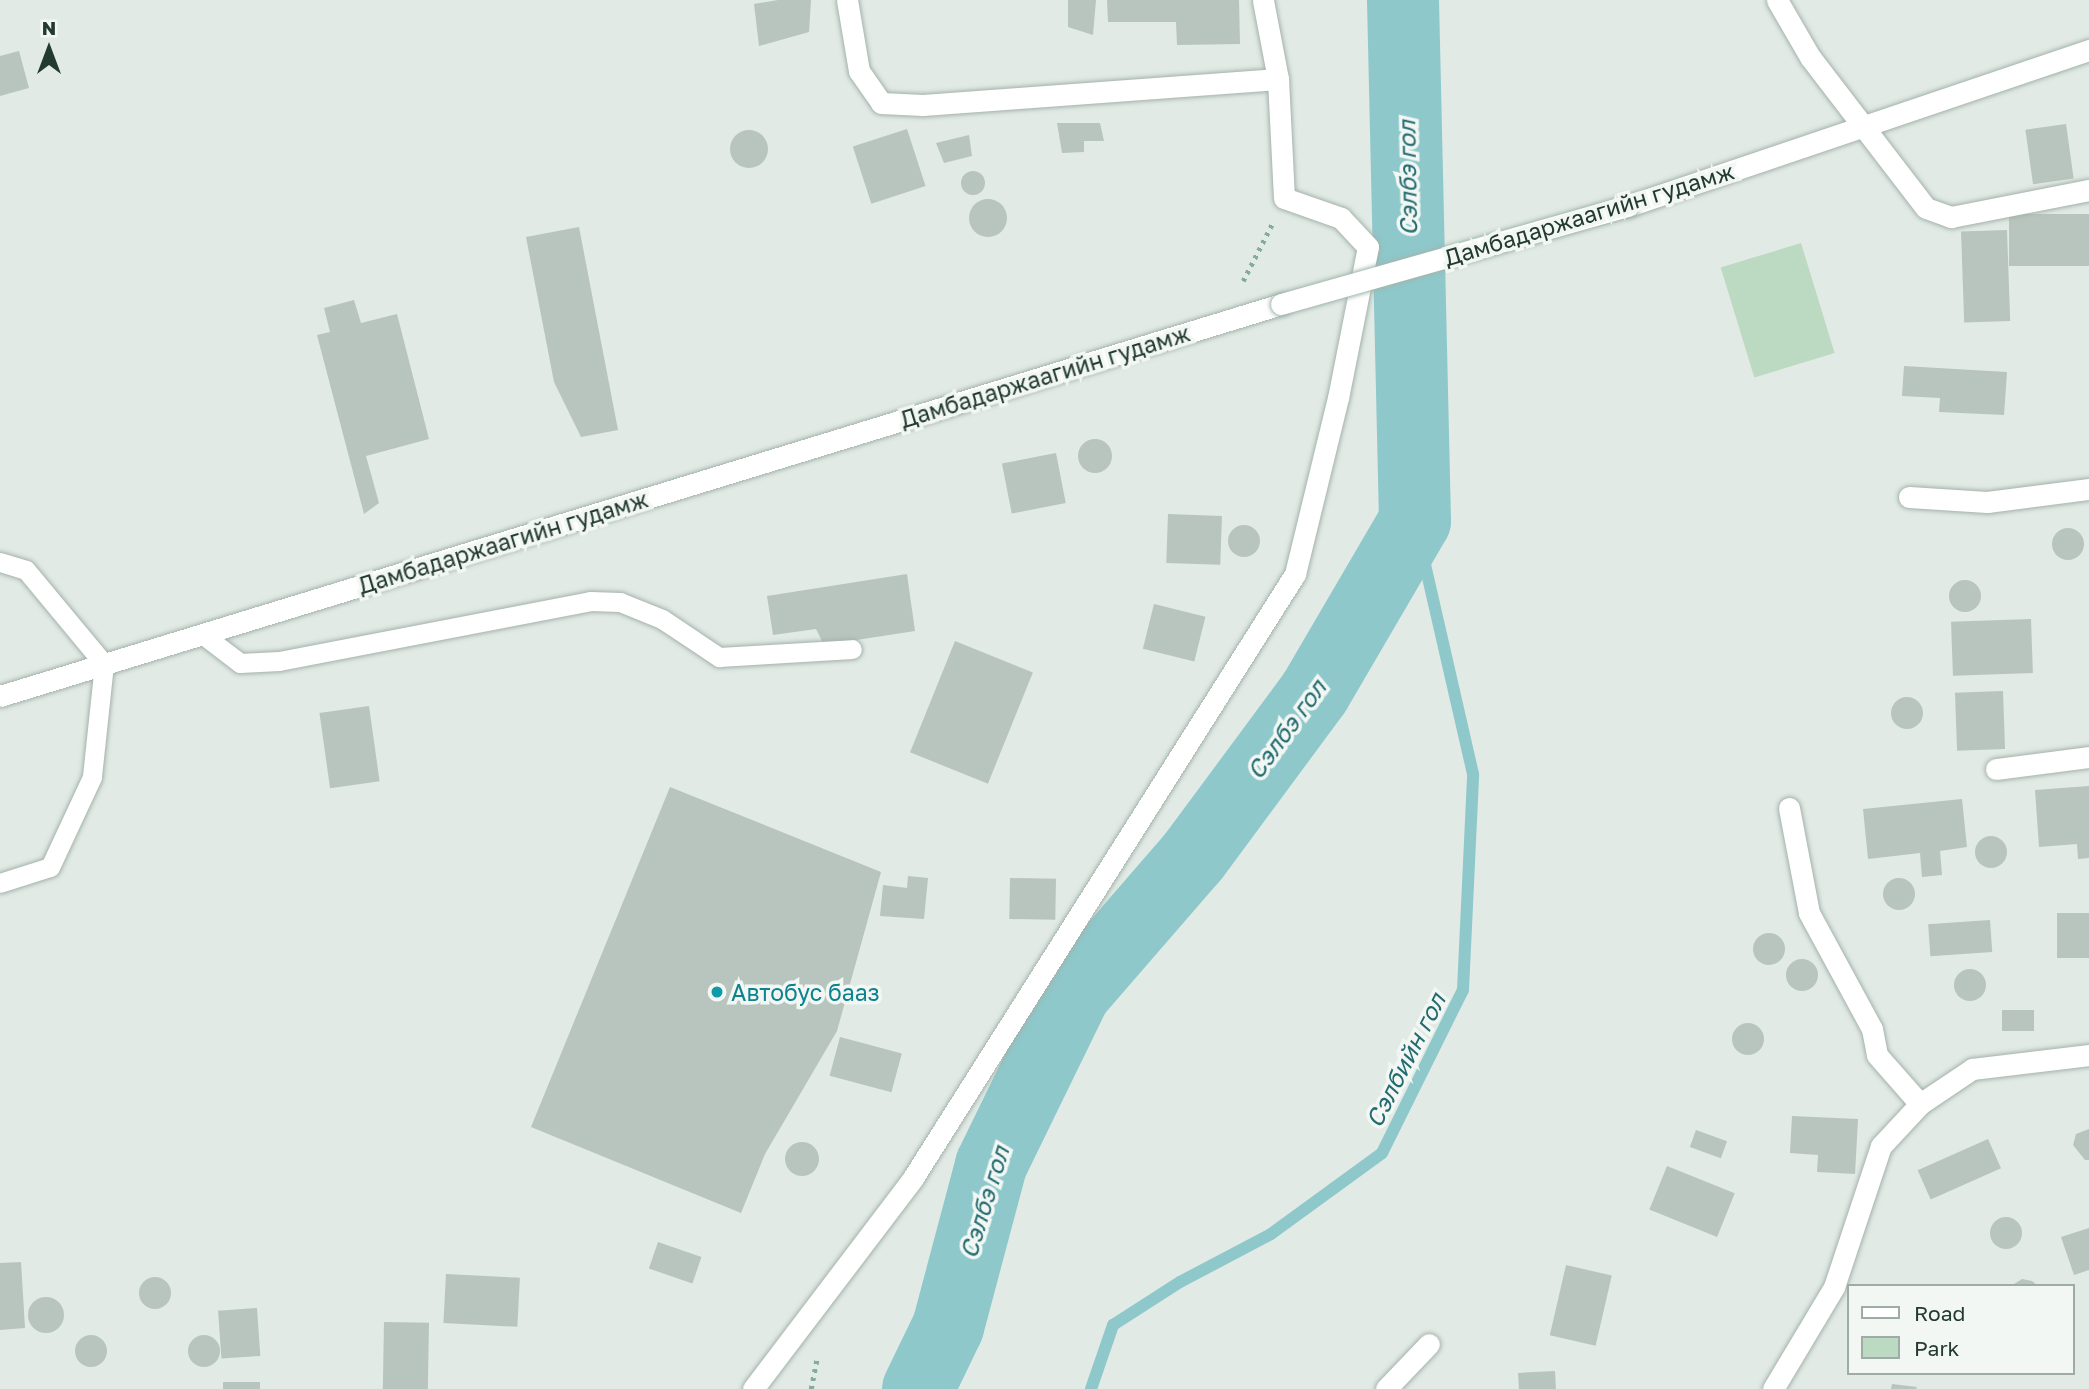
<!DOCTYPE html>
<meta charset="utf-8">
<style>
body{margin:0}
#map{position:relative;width:2089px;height:1389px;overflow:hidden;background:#e1eae5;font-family:"Golos Text",sans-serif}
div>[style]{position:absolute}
.green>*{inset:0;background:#bcdac1;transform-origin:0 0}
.stream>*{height:12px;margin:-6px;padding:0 6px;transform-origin:6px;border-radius:6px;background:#8ec8cb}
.river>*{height:72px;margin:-36px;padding:0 36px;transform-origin:36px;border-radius:36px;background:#8ec8cb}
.building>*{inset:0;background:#b7c5be;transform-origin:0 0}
.round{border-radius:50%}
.path>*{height:4.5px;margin-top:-2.25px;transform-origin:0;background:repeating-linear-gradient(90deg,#85ab9b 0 3.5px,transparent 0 8.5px)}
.roads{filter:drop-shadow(0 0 2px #a4b2ab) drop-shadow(0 0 2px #a4b2ab)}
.lane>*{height:19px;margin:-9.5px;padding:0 9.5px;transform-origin:9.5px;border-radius:9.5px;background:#fff}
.street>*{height:21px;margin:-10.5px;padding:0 10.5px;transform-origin:10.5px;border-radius:10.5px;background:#fff}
.secondary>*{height:21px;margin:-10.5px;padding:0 10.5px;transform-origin:10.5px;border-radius:10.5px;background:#fff}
.bridges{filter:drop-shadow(0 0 2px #a1b5ac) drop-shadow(0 0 2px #a1b5ac)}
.secondary-bridge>*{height:21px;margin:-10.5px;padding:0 10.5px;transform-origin:10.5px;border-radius:10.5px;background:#fff}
.dots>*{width:19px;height:19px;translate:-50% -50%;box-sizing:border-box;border:4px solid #f2f7f4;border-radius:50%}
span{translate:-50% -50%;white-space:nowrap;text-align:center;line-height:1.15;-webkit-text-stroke:7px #f2f7f4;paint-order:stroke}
.street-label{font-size:23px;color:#233a31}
.culture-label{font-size:23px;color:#0d838f}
.left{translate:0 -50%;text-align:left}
.water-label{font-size:24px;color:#236b70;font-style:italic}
.legend{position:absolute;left:1847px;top:1284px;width:228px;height:91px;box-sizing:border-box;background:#f2f7f4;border:2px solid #9faba6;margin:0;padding:9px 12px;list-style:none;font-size:21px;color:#233a31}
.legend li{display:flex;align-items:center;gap:14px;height:35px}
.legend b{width:35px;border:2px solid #9faba6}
.north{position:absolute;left:14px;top:14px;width:70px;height:70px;-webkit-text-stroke:5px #f2f7f4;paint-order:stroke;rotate:0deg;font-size:19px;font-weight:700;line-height:28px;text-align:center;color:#233a31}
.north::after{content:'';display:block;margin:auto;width:24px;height:32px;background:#233a31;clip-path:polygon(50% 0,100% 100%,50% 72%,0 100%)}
</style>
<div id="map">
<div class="green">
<div style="left:1801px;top:243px;width:115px;height:84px;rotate:73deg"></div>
</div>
<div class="stream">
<div style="left:1091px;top:1389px;width:68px;rotate:-71deg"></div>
<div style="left:1113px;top:1325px;width:80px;rotate:-32.7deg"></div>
<div style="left:1180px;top:1282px;width:103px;rotate:-27.8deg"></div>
<div style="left:1271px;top:1234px;width:137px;rotate:-36.1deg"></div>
<div style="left:1382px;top:1153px;width:182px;rotate:-63.6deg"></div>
<div style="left:1463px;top:990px;width:216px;rotate:-87.3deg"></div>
<div style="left:1473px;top:774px;width:260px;rotate:-102.9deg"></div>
</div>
<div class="river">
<div style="left:918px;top:1389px;width:69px;rotate:-64.2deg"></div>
<div style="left:948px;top:1327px;width:168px;rotate:-75.1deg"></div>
<div style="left:991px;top:1165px;width:191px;rotate:-64deg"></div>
<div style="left:1075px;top:993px;width:180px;rotate:-49.1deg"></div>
<div style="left:1193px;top:857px;width:205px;rotate:-53.5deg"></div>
<div style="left:1315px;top:692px;width:198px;rotate:-59.7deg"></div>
<div style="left:1415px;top:521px;width:521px;rotate:-91.32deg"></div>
</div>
<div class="building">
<div style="clip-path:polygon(778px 0,811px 0,809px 32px,759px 46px,754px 4px)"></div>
<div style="clip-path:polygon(1068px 0,1096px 0,1093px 35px,1068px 27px)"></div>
<div style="clip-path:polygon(1107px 0,1239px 0,1240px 44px,1177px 45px,1176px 22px,1108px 22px)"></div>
<div style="clip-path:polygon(19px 51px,29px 88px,0 96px,0 56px)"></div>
<div style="clip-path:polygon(1057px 123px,1100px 123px,1104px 141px,1084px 141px,1084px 152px,1062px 153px)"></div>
<div style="left:2066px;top:124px;width:55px;height:41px;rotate:82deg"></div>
<div style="left:907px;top:129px;width:60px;height:57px;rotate:72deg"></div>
<div class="round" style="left:730px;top:130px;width:38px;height:38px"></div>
<div style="clip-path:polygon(969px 135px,972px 156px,944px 163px,936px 143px)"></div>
<div class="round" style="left:961px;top:171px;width:24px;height:24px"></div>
<div class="round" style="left:969px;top:199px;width:38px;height:38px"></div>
<div style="left:2089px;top:214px;width:52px;height:80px;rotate:90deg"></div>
<div style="clip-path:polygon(579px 227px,618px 430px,581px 437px,554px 382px,526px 237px)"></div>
<div style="left:2007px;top:230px;width:91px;height:46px;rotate:88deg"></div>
<div style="clip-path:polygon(354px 300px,361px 323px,397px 314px,429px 439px,366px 456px,379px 503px,364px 514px,317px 335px,330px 332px,324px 308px)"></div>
<div style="clip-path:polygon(1904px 366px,2007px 372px,2004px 415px,1939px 412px,1940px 398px,1902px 396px)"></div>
<div class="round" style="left:1078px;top:439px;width:34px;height:34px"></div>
<div style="left:1056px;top:453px;width:51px;height:55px;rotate:79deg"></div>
<div style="left:1168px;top:514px;width:54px;height:49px;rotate:2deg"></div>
<div class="round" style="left:1228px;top:525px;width:32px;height:32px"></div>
<div class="round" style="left:2052px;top:528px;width:32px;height:32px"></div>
<div style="clip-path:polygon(907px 574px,915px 631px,824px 645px,816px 629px,773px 635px,767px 596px)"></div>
<div class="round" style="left:1949px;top:580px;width:32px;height:32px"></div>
<div style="left:1154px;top:604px;width:53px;height:46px;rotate:14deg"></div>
<div style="left:2031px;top:619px;width:54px;height:80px;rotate:88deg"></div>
<div style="left:955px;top:641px;width:84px;height:120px;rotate:22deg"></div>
<div style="left:2003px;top:691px;width:58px;height:48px;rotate:88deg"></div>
<div class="round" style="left:1891px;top:697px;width:32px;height:32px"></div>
<div style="left:369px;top:706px;width:76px;height:50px;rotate:82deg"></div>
<div style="clip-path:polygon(2089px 786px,2089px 858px,2078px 859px,2077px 844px,2039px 847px,2035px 790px)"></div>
<div style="clip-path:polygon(670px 787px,881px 872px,837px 1031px,765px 1154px,741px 1213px,531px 1127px)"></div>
<div style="clip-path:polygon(1962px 799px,1967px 847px,1940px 851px,1942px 875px,1922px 877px,1920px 853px,1868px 859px,1863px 809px)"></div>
<div class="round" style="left:1975px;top:836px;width:32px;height:32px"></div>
<div style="clip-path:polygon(908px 876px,928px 878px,924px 919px,880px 916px,883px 885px,907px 888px)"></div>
<div class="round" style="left:1883px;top:878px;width:32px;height:32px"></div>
<div style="left:1010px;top:878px;width:46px;height:41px;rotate:1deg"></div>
<div style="left:2089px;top:913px;width:45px;height:32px;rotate:90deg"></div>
<div style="left:1990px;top:920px;width:32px;height:62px;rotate:86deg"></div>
<div class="round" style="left:1753px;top:933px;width:32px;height:32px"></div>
<div class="round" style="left:1786px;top:959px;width:32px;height:32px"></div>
<div class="round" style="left:1954px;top:969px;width:32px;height:32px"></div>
<div style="left:2002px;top:1010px;width:32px;height:21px"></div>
<div class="round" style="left:1732px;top:1023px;width:32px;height:32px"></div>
<div style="left:840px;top:1037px;width:64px;height:40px;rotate:15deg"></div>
<div style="clip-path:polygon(1792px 1116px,1858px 1119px,1855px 1174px,1817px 1172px,1818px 1155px,1790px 1153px)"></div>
<div style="clip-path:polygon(2089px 1129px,2089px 1160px,2085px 1160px,2073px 1145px,2076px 1134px)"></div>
<div style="left:1696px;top:1130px;width:33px;height:18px;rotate:20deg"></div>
<div style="left:1988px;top:1139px;width:32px;height:77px;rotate:66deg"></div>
<div class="round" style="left:785px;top:1142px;width:34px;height:34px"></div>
<div style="left:1667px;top:1166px;width:73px;height:47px;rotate:22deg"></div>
<div class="round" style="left:1990px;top:1217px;width:32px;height:32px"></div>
<div style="clip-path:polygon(2089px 1228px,2089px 1270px,2074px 1275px,2061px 1237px)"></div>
<div style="left:658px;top:1242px;width:46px;height:28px;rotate:19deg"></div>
<div style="clip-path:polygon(21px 1262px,25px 1328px,0 1330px,0 1263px)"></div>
<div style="left:1566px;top:1265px;width:47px;height:72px;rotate:13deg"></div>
<div style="left:446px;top:1274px;width:74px;height:49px;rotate:3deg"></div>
<div class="round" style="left:139px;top:1277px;width:32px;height:32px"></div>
<div style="clip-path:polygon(2022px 1279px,2032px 1281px,2038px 1286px,2011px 1286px)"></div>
<div class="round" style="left:28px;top:1297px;width:36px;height:36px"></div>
<div style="left:257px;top:1308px;width:48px;height:39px;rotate:86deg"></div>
<div style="left:384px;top:1322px;width:45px;height:67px;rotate:1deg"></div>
<div class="round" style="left:188px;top:1335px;width:32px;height:32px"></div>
<div class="round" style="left:75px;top:1335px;width:32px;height:32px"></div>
<div style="left:1555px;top:1371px;width:18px;height:37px;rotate:87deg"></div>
<div style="left:223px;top:1382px;width:37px;height:7px"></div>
<div style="clip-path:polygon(1892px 1384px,1917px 1387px,1916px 1389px,1891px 1389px)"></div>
</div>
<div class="path">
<div style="left:1243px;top:281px;width:64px;rotate:-63deg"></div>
<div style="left:811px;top:1389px;width:31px;rotate:-79deg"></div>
</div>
<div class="roads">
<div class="lane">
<div style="left:0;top:562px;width:27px;rotate:17deg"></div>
<div style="left:26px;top:570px;width:122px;rotate:50.3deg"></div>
<div style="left:104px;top:664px;width:114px;rotate:96.1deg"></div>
<div style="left:92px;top:777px;width:99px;rotate:115deg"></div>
<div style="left:50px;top:867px;width:52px;rotate:162.3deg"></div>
<div style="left:202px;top:634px;width:48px;rotate:37.3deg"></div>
<div style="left:240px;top:663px;width:39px;rotate:-3deg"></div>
<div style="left:279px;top:661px;width:317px;rotate:-10.9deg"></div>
<div style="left:590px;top:601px;width:30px;rotate:2deg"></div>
<div style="left:620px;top:602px;width:45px;rotate:22deg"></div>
<div style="left:662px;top:619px;width:69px;rotate:33.7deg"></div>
<div style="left:719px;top:657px;width:133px;rotate:-3.4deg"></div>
</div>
<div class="street">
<div style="left:847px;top:0;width:72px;rotate:80.4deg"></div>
<div style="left:859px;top:71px;width:39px;rotate:55deg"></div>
<div style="left:881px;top:103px;width:42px;rotate:2.7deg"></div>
<div style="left:923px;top:105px;width:356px;rotate:-4.2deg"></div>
<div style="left:1777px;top:0;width:66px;rotate:59.9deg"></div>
<div style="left:1810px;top:57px;width:190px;rotate:52.5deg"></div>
<div style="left:1926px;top:208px;width:27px;rotate:20deg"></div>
<div style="left:1951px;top:217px;width:141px;rotate:-11.1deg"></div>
<div style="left:1909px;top:497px;width:78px;rotate:3.7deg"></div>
<div style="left:1987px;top:502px;width:103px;rotate:-7.3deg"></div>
<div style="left:1996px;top:769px;width:94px;rotate:-7.4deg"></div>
<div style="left:1789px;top:808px;width:107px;rotate:79.2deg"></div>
<div style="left:1809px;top:913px;width:132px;rotate:61.5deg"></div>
<div style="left:1872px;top:1029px;width:26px;rotate:79deg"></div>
<div style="left:1877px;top:1055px;width:65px;rotate:48.7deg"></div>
<div style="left:753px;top:1389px;width:265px;rotate:-52.8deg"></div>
<div style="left:913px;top:1178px;width:715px;rotate:-57.69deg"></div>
<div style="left:1295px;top:574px;width:181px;rotate:-76.3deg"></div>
<div style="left:1338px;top:398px;width:154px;rotate:-78.8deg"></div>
<div style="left:1368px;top:247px;width:40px;rotate:-133deg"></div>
<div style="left:1341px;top:218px;width:60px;rotate:-160.7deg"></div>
<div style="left:1284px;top:198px;width:119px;rotate:-92.9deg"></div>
<div style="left:1278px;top:79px;width:80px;rotate:-100.8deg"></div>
<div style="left:1386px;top:1389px;width:62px;rotate:-46.3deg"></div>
<div style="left:1773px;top:1389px;width:119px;rotate:-59.1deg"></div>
<div style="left:1834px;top:1287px;width:149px;rotate:-71.6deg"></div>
<div style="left:1881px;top:1146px;width:57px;rotate:-47.1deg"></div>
<div style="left:1920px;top:1104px;width:63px;rotate:-33.9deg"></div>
<div style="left:1972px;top:1069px;width:118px;rotate:-6.8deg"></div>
</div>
<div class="secondary">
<div style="left:1628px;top:206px;width:487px;rotate:-18.7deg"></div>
<div style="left:0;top:696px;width:1340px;rotate:-17.01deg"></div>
</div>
</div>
<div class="bridges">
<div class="secondary-bridge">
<div style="left:1281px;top:304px;width:361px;rotate:-15.8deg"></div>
</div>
</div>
<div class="dots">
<div style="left:717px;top:992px;background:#0f9aa8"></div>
</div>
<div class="street-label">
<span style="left:1589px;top:214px;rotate:-17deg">Дамбадаржаагийн гудамж</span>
<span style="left:1045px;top:376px;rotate:-17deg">Дамбадаржаагийн гудамж</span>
<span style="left:503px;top:542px;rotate:-17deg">Дамбадаржаагийн гудамж</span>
</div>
<div class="culture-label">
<span class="left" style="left:731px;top:992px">Автобус бааз</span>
</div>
<div class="water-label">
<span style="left:1407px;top:178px;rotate:-91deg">Сэлбэ гол</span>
<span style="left:1286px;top:729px;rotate:-54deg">Сэлбэ гол</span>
<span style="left:1405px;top:1060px;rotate:-63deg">Сэлбийн гол</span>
<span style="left:984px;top:1202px;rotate:-73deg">Сэлбэ гол</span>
</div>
<ul class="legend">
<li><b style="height:9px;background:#fff"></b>Road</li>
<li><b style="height:19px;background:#bcdac1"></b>Park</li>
</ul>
<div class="north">N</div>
</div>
